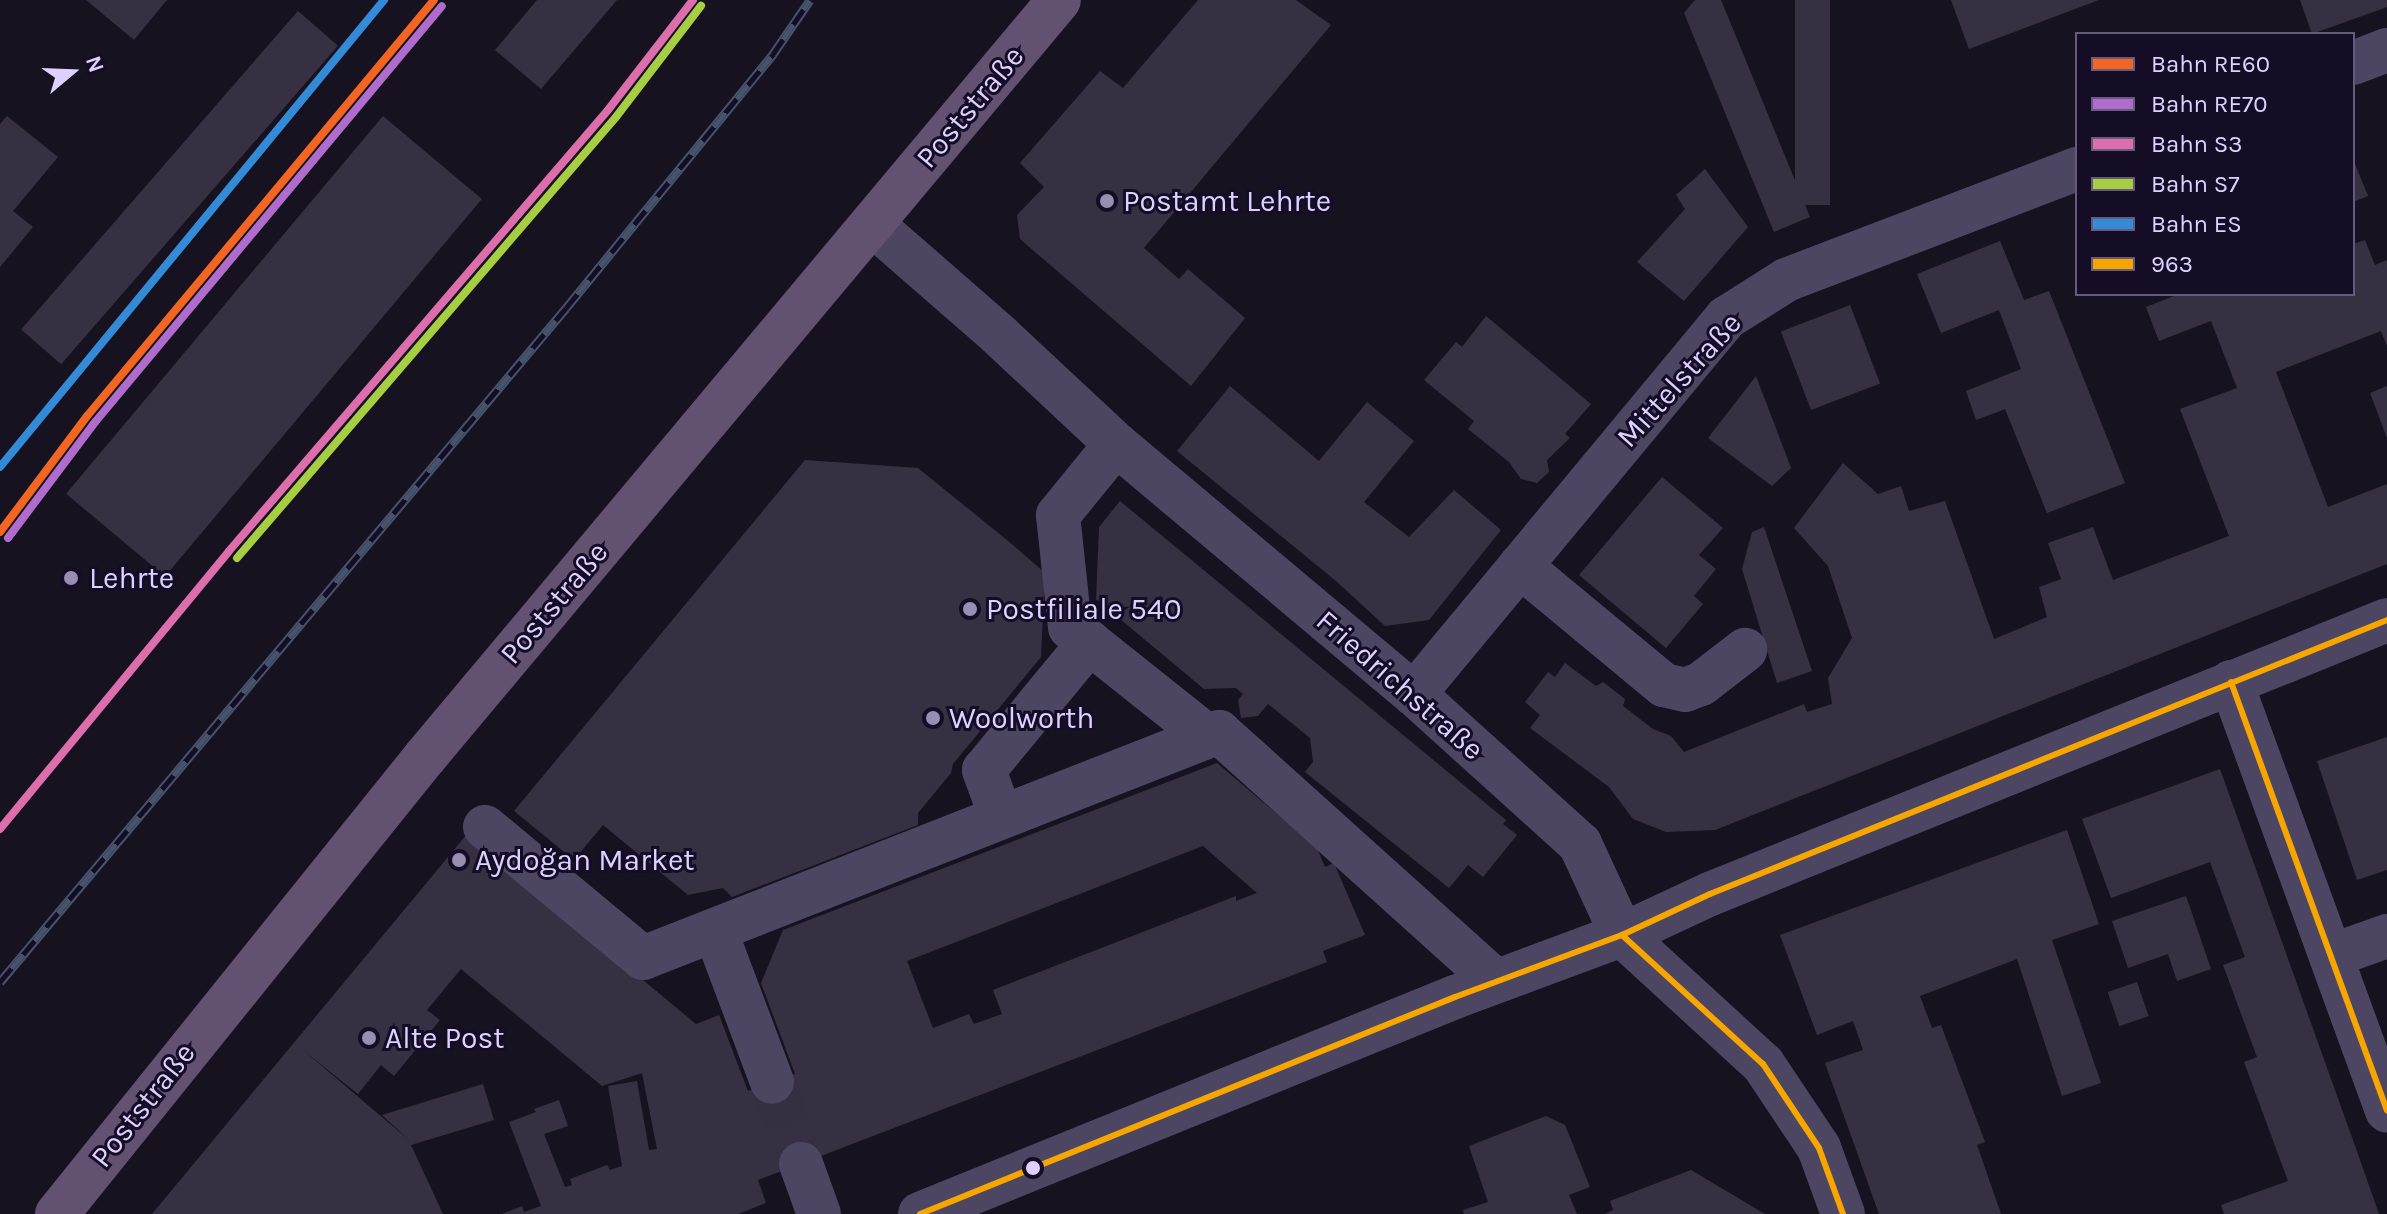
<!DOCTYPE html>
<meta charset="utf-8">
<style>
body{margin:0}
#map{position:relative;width:2387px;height:1214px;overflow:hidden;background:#171220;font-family:Karla,sans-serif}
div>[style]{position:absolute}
.building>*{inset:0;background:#373042;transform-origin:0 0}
.minor-tunnel>*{height:44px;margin-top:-22px;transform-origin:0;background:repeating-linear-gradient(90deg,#352f41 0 44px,transparent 0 66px)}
.minor>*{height:44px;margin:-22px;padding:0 22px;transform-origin:22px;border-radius:22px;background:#4d4662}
.major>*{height:44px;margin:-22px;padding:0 22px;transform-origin:22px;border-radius:22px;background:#635172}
.rail>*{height:9px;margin-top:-4.5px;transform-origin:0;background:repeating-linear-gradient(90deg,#150c26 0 18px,#46536c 0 36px);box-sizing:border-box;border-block:2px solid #46536c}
.bus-1>*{height:6px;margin:-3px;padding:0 3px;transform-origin:3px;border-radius:3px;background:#f7a600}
.rail-1>*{height:8px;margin:-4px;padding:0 4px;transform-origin:4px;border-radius:4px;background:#f26522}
.rail-2>*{height:8px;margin:-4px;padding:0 4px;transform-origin:4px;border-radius:4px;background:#b06ccc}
.rail-3>*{height:8px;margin:-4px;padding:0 4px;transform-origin:4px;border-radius:4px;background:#db6eab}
.rail-4>*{height:8px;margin:-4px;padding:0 4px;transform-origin:4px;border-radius:4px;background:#a5ce43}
.rail-5>*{height:8px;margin:-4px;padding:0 4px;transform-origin:4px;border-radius:4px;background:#338bd7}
.dots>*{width:22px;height:22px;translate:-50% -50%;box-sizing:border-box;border:4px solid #150c26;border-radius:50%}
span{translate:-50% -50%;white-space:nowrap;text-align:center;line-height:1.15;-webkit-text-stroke:6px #150c26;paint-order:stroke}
.street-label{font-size:30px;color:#dfd1ff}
.poi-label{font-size:30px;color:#dfd1ff}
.left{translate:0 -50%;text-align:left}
.legend{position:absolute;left:2075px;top:32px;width:280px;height:264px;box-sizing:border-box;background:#150c26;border:2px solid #665b7d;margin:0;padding:10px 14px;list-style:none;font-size:24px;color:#dfd1ff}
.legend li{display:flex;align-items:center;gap:16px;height:40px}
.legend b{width:40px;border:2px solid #665b7d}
.north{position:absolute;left:32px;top:32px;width:80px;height:80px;-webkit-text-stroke:6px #150c26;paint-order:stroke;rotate:71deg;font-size:22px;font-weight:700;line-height:32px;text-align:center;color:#dfd1ff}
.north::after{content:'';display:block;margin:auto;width:28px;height:36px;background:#dfd1ff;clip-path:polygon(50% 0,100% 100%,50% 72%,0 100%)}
</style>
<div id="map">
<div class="building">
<div style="clip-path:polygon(86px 0,167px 0,134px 40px)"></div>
<div style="clip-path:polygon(537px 0,617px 0,541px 89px,495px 50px)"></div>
<div style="clip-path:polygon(1198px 0,1296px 0,1331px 25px,1144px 248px,1179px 279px,1188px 269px,1245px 318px,1191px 386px,1020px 239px,1017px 215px,1044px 187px,1020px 163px,1100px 71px,1123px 88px)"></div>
<div style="clip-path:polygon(1695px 0,1721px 0,1810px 217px,1774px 232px,1684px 13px)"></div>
<div style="left:1795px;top:0;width:35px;height:205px"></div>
<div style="clip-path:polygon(1951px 0,2099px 0,1969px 49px)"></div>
<div style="clip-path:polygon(2300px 0,2387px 0,2387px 7px,2312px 34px)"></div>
<div style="left:298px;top:11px;width:53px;height:422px;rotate:41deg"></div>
<div style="clip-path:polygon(7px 116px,58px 157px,13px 211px,33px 227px,0 267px,0 124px)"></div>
<div style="left:383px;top:116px;width:129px;height:493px;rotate:40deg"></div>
<div style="clip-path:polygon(2353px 159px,2368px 196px,2353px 202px)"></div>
<div style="clip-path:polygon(1705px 169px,1748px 227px,1684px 301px,1637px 262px,1685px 209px,1676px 195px)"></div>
<div style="clip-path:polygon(2365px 240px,2375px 265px,2387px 260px,2387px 346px,2381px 331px,2276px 372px,2328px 507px,2387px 484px,2387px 564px,1715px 830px,1666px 832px,1633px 819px,1609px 787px,1530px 728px,1540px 715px,1525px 702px,1548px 672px,1555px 677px,1565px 663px,1596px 686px,1603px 682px,1625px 699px,1623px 706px,1653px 729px,1671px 736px,1684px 752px,1804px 704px,1807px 712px,1832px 704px,1828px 678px,1852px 638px,1828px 566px,1794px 528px,1843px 463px,1878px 494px,1901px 486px,1909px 511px,1945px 501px,1994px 639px,2047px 617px,2039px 587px,2061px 579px,2048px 543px,2093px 527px,2113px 580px,2229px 536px,2180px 409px,2237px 388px,2211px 321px,2159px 341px,2146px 307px,2179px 294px,2353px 294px,2353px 244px)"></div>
<div style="clip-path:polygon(2000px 241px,2024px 300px,2049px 291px,2125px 483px,2047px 513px,2005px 409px,1976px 420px,1966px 391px,2021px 369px,1999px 310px,1941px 333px,1917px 274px)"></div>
<div style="left:1850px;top:305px;width:84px;height:74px;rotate:69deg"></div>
<div style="clip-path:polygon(1486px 316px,1591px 404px,1565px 434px,1570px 438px,1547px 460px,1549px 472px,1537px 483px,1521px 479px,1509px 462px,1468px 429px,1474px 421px,1424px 380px,1456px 342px,1462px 347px)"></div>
<div style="clip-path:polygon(1756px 376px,1791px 468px,1772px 486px,1708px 438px)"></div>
<div style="clip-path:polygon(1230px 386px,1319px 461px,1367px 402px,1414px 441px,1364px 502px,1409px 537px,1454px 490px,1501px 530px,1429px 620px,1385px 626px,1336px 581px,1177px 451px)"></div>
<div style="clip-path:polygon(2387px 386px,2387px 438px,2370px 393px)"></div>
<div style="clip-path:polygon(805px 460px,918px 468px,1013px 545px,1045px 573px,1041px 657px,953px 764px,951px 773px,918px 813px,918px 825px,732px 897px,723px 888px,688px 895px,603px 825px,574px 860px,514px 811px)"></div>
<div style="clip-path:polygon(1662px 477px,1723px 528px,1699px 555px,1716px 569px,1694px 596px,1703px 604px,1666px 648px,1579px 575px)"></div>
<div style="clip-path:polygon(1120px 501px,1506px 820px,1503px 824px,1517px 835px,1483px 877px,1468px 865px,1449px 888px,1305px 772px,1313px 762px,1310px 738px,1268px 704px,1258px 716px,1241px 718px,1238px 700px,1243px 694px,1236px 688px,1204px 689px,1096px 599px,1099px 527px)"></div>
<div style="clip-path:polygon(1764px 527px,1812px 671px,1777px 683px,1742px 569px,1752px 532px)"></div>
<div style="clip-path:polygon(2387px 737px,2387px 870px,2357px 880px,2317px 761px)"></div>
<div style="clip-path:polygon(evenodd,1217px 763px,1317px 848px,1325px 867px,1334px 863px,1365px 935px,1323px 951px,1327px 962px,758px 1180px,766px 1203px,738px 1214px,502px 1214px,522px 1206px,524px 1212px,541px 1206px,509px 1122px,536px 1112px,534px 1109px,559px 1100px,568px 1126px,544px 1134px,565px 1187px,572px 1185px,570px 1179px,607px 1165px,610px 1170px,622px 1166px,608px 1086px,637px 1081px,649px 1150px,657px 1149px,642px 1073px,602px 1086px,461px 969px,427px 1010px,440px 1020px,394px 1076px,381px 1065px,358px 1094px,303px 1050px,409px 1140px,382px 1115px,483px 1084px,494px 1120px,411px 1145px,443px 1214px,152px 1214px,467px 834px,696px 1024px,719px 1015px,748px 1091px,795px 1074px,761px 983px,783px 930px,1217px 763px,1203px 846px,1257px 893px,1236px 901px,1236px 896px,993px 990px,1002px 1014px,974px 1024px,969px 1014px,933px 1028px,907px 961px,1203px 846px)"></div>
<div style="clip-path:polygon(2220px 769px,2359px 1157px,2379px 1214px,2224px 1214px,2221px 1205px,2288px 1181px,2244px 1062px,2257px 1057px,2223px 965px,2245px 957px,2210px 862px,2111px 898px,2082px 819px)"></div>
<div style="clip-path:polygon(2067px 830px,2099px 924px,2052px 940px,2101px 1083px,2062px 1096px,2017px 959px,1920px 996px,1932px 1028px,1941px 1025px,1985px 1142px,1977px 1145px,2001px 1214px,1879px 1214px,1825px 1063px,1863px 1050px,1853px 1021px,1817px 1035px,1780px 935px)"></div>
<div style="clip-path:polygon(2186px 896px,2211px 969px,2177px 981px,2168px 954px,2128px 968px,2112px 921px)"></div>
<div style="left:2137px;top:982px;width:36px;height:31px;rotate:71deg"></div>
<div style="clip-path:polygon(1546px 1116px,1565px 1125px,1590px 1187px,1569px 1195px,1577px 1214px,1464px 1214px,1463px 1210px,1488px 1202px,1469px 1146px)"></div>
<div style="clip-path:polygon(1691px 1170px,1765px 1214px,1605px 1214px,1613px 1210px,1610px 1201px)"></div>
</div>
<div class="minor-tunnel">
<div style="left:772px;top:1082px;width:87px;rotate:70.5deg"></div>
</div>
<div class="minor">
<div style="left:2353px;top:63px;width:36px;rotate:-21deg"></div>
<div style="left:872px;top:224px;width:167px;rotate:41.1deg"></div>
<div style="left:998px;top:334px;width:161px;rotate:43deg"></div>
<div style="left:1116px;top:444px;width:389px;rotate:40deg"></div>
<div style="left:1414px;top:694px;width:224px;rotate:42.1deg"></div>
<div style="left:1580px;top:844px;width:100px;rotate:65.2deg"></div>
<div style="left:1622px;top:935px;width:191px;rotate:42.5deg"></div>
<div style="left:1763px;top:1064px;width:101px;rotate:56.3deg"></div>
<div style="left:1819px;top:1148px;width:70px;rotate:70deg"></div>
<div style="left:1116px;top:444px;width:92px;rotate:129.2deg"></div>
<div style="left:1058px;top:515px;width:113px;rotate:83.9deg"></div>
<div style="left:1070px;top:627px;width:175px;rotate:38.5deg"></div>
<div style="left:1520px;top:566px;width:187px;rotate:39.6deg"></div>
<div style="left:1664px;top:685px;width:22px;rotate:13deg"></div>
<div style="left:1685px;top:690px;width:17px;rotate:-21deg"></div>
<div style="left:1701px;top:684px;width:56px;rotate:-37.7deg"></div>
<div style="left:2231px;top:682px;width:456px;rotate:70deg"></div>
<div style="left:1414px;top:694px;width:489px;rotate:-50.3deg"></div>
<div style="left:1726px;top:318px;width:71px;rotate:-32.3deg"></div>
<div style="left:1786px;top:280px;width:311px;rotate:-20.9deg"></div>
<div style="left:1001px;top:817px;width:50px;rotate:-109.9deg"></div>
<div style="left:984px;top:770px;width:166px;rotate:-50.4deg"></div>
<div style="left:485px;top:827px;width:205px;rotate:39.7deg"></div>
<div style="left:643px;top:958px;width:619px;rotate:-21.42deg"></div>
<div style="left:1219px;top:732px;width:372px;rotate:42deg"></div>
<div style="left:715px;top:930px;width:162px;rotate:69.4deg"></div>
<div style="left:2331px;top:956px;width:59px;rotate:-19.7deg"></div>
<div style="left:801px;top:1164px;width:53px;rotate:70.2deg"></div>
<div style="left:920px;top:1214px;width:577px;rotate:-22.08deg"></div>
<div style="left:1455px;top:997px;width:178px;rotate:-20.4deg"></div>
<div style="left:1622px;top:935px;width:97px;rotate:-25deg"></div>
<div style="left:1710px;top:894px;width:730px;rotate:-22.03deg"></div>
</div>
<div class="major">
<div style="left:57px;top:1214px;width:587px;rotate:-51.16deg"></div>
<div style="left:425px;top:757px;width:987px;rotate:-50.05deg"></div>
</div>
<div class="rail">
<div style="left:0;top:982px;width:880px;rotate:-49.98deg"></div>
<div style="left:566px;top:308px;width:328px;rotate:-50.8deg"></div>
<div style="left:773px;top:54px;width:65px;rotate:-55.6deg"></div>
</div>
<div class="bus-1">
<div style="left:2231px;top:682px;width:456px;rotate:70deg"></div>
<div style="left:1622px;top:935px;width:191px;rotate:42.5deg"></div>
<div style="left:1763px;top:1064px;width:101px;rotate:56.3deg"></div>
<div style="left:1819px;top:1148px;width:70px;rotate:70deg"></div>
<div style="left:920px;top:1214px;width:577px;rotate:-22.08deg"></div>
<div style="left:1455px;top:997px;width:178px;rotate:-20.4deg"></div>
<div style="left:1622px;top:935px;width:97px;rotate:-25deg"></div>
<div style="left:1710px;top:894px;width:730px;rotate:-22.03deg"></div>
</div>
<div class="rail-1">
<div style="left:0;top:532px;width:146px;rotate:-53.1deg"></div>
<div style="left:88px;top:415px;width:540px;rotate:-50.18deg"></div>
</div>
<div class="rail-2">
<div style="left:8px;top:538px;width:146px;rotate:-53.1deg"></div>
<div style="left:96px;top:421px;width:540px;rotate:-50.18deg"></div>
</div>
<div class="rail-3">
<div style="left:0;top:829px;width:360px;rotate:-50.5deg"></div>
<div style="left:229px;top:551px;width:581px;rotate:-49.32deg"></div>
<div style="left:608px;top:110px;width:139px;rotate:-52.3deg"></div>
</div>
<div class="rail-4">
<div style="left:237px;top:558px;width:581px;rotate:-49.32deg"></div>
<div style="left:616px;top:117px;width:140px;rotate:-52.6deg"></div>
</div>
<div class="rail-5">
<div style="left:0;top:467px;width:605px;rotate:-50.57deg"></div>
</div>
<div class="dots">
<div style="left:1107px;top:201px;background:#998eb1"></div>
<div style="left:71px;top:578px;background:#998eb1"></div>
<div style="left:970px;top:609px;background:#998eb1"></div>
<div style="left:933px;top:718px;background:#998eb1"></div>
<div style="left:459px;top:860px;background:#998eb1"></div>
<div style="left:369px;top:1038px;background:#998eb1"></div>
<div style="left:1033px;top:1168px;background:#dfd1ff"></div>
</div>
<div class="street-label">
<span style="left:970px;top:107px;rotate:-50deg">Poststraße</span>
<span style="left:1679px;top:380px;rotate:-48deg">Mittelstraße</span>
<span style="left:554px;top:603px;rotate:-50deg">Poststraße</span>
<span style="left:1400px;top:685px;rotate:41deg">Friedrichstraße</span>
<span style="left:143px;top:1105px;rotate:-52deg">Poststraße</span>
</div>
<div class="poi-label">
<span class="left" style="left:1123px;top:201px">Postamt Lehrte</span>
<span class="left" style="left:89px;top:578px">Lehrte</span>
<span class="left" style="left:986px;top:609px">Postfiliale 540</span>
<span class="left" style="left:949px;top:718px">Woolworth</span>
<span class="left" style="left:475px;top:860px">Aydoğan Market</span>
<span class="left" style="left:385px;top:1038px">Alte Post</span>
</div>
<ul class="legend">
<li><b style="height:10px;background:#f26522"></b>Bahn RE60</li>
<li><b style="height:10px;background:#b06ccc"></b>Bahn RE70</li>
<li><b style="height:10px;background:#db6eab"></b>Bahn S3</li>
<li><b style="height:10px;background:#a5ce43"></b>Bahn S7</li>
<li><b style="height:10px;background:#338bd7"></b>Bahn ES</li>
<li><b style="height:10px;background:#f7a600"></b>963</li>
</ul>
<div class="north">N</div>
</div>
